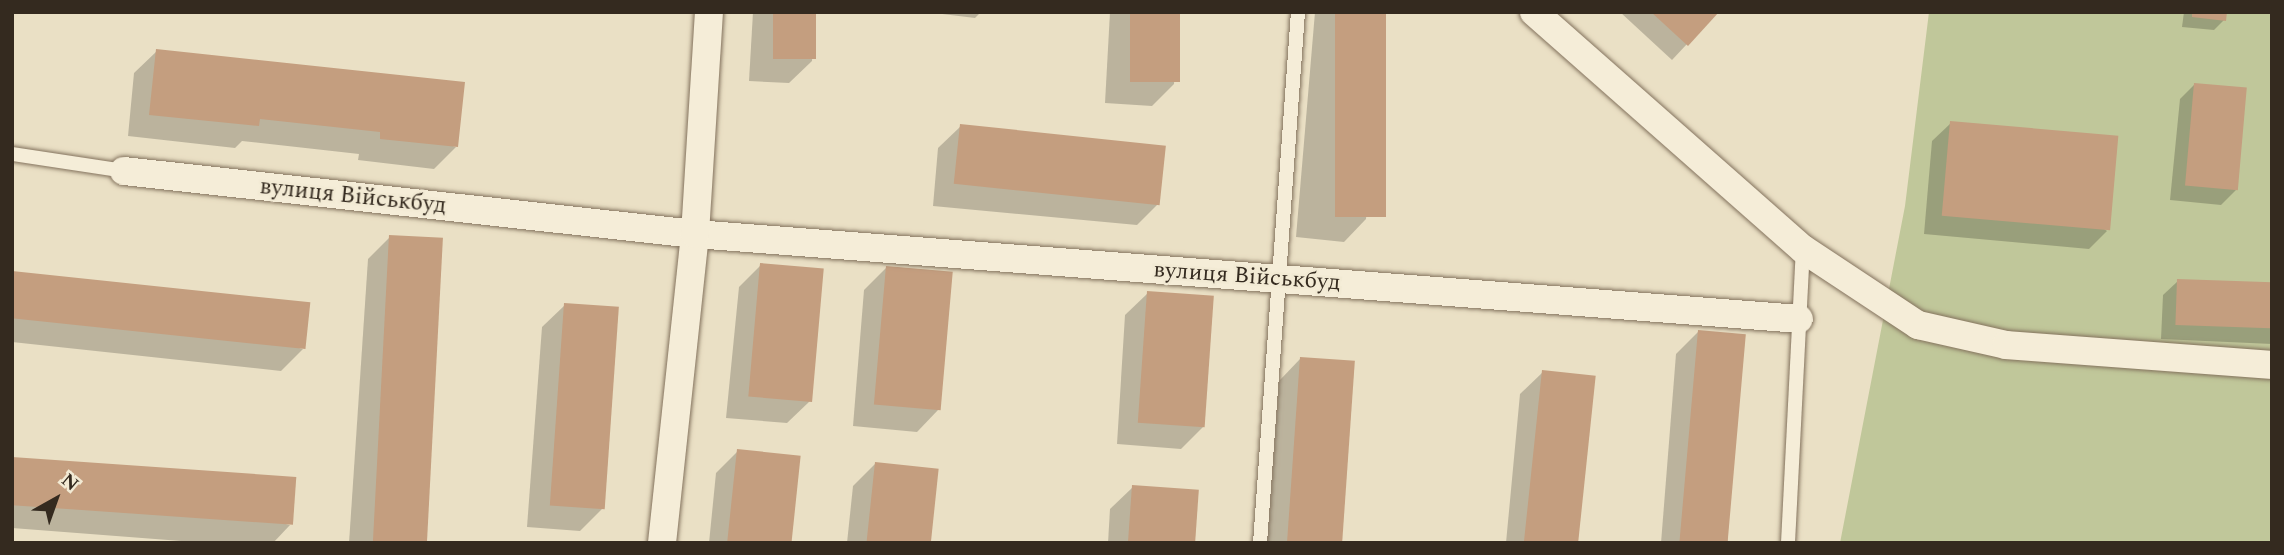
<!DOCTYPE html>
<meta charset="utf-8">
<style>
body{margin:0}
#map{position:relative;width:2284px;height:555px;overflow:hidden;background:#eae0c5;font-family:Spectral,serif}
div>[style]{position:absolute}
.green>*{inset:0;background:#c0c79a}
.shadow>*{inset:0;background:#0003}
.building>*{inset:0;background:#c49e7f;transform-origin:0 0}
.roads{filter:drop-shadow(0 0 2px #83725d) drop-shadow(0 0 2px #83725d)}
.lane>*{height:14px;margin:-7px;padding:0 7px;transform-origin:7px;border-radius:7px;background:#f5edd8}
.street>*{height:28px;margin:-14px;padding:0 14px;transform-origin:14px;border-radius:14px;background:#f5edd8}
span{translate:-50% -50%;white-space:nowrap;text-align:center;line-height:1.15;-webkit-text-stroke:5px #f2ead4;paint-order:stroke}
.street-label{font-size:23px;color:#342a1f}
.frame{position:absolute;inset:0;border:14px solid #342a1f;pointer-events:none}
.north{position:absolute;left:21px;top:464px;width:70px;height:70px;-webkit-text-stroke:5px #f2ead4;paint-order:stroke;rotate:40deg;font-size:19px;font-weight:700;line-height:28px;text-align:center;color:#342a1f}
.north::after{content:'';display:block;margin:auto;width:24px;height:32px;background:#342a1f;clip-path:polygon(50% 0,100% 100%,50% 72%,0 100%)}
</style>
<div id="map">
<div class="green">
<div style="clip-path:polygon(1929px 12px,2272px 12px,2272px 543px,1840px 543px,1905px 206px)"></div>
</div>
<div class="shadow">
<div style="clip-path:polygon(753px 12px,814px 12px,812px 61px,789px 83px,749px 81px)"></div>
<div style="clip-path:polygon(926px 12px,981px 12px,975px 18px)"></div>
<div style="clip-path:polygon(1110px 12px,1178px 12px,1174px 84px,1152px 106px,1105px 103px)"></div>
<div style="clip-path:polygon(1315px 12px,1384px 12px,1366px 219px,1344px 242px,1296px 237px)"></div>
<div style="clip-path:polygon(1620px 12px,1717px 12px,1672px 60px)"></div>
<div style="clip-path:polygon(2184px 12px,2225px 12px,2224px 20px,2214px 30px,2182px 27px)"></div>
<div style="clip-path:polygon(157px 51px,456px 147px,434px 169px,358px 160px,359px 154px,242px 141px,235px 148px,128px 136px,134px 73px)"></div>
<div style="clip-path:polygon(2194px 85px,2236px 190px,2221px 205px,2170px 200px,2180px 99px)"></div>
<div style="clip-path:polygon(1951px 123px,2107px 231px,2089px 249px,1924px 234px,1932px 141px)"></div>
<div style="clip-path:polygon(961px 126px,1159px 203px,1137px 225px,933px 206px,938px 148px)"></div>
<div style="clip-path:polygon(390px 237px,421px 543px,349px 543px,368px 259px)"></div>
<div style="clip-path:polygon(761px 265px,810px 401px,787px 423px,726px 418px,739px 287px)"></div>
<div style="clip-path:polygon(886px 268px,939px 409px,917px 432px,853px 426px,864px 290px)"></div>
<div style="clip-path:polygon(12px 273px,303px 349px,281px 371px,12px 342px)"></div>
<div style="clip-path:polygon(2178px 281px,2272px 285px,2272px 344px,2161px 339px,2163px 295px)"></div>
<div style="clip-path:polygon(1148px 293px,1203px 427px,1181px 449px,1117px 444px,1125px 315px)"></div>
<div style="clip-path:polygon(565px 305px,602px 509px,580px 531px,527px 527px,542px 327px)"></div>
<div style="clip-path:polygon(1698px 332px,1728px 543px,1661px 543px,1676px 354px)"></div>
<div style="clip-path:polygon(1301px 358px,1340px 543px,1267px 543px,1279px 381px)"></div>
<div style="clip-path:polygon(1543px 372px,1578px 543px,1506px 543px,1520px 394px)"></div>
<div style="clip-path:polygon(738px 451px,791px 543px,709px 543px,716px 473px)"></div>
<div style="clip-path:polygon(12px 459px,290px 525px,273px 543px,207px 543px,12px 528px)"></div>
<div style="clip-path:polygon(875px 464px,930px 543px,847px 543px,853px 486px)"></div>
<div style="clip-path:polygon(1133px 487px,1194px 543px,1108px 543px,1110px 509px)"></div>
</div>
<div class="building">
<div style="left:773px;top:12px;width:43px;height:47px"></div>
<div style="left:1130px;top:12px;width:50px;height:70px"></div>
<div style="left:1335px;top:12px;width:51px;height:205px"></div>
<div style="clip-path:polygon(1651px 12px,1719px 12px,1688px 46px)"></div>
<div style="clip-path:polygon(2192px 12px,2227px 12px,2226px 21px,2192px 17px)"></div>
<div style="clip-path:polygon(156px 49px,465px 82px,458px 147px,380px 139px,380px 132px,260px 119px,259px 126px,149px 115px)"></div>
<div style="left:2194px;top:83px;width:53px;height:103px;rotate:5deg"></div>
<div style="left:1950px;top:121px;width:169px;height:95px;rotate:5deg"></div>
<div style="left:960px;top:124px;width:207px;height:60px;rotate:6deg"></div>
<div style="left:389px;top:235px;width:54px;height:309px;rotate:3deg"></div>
<div style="left:760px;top:263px;width:64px;height:134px;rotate:5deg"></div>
<div style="left:886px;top:266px;width:67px;height:139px;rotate:5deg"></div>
<div style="left:12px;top:271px;width:300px;height:47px;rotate:6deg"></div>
<div style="left:2177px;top:279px;width:95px;height:46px;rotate:2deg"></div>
<div style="left:1147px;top:291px;width:67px;height:132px;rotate:4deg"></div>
<div style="left:564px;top:303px;width:55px;height:203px;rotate:4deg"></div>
<div style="left:1698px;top:330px;width:48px;height:214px;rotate:5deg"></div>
<div style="left:1300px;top:357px;width:55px;height:186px;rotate:4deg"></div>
<div style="left:1542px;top:370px;width:54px;height:174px;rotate:6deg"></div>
<div style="left:737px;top:449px;width:64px;height:94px;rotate:6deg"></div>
<div style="left:12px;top:457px;width:285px;height:48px;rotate:4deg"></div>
<div style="left:875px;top:462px;width:64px;height:81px;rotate:6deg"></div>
<div style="left:1132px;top:485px;width:67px;height:58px;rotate:4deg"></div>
</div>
<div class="roads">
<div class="lane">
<div style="left:12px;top:154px;width:113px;rotate:8.6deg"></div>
<div style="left:1260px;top:543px;width:532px;rotate:-85.91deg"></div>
<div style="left:1788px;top:543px;width:294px;rotate:-87.1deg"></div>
</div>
<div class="street">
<div style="left:1534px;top:12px;width:359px;rotate:41.4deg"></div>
<div style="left:1803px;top:249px;width:138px;rotate:33.5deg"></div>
<div style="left:1918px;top:325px;width:90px;rotate:12.8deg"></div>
<div style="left:2006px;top:345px;width:267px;rotate:4.3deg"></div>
<div style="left:124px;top:171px;width:574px;rotate:6.3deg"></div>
<div style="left:695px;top:234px;width:1107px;rotate:4.4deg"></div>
<div style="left:662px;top:543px;width:311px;rotate:-83.9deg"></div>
<div style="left:695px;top:234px;width:222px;rotate:-86.4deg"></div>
</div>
</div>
<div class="street-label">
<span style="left:353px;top:197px;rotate:6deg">вулиця Військбуд</span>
<span style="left:1247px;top:277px;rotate:4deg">вулиця Військбуд</span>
</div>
<div class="frame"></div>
<div class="north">N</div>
</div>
